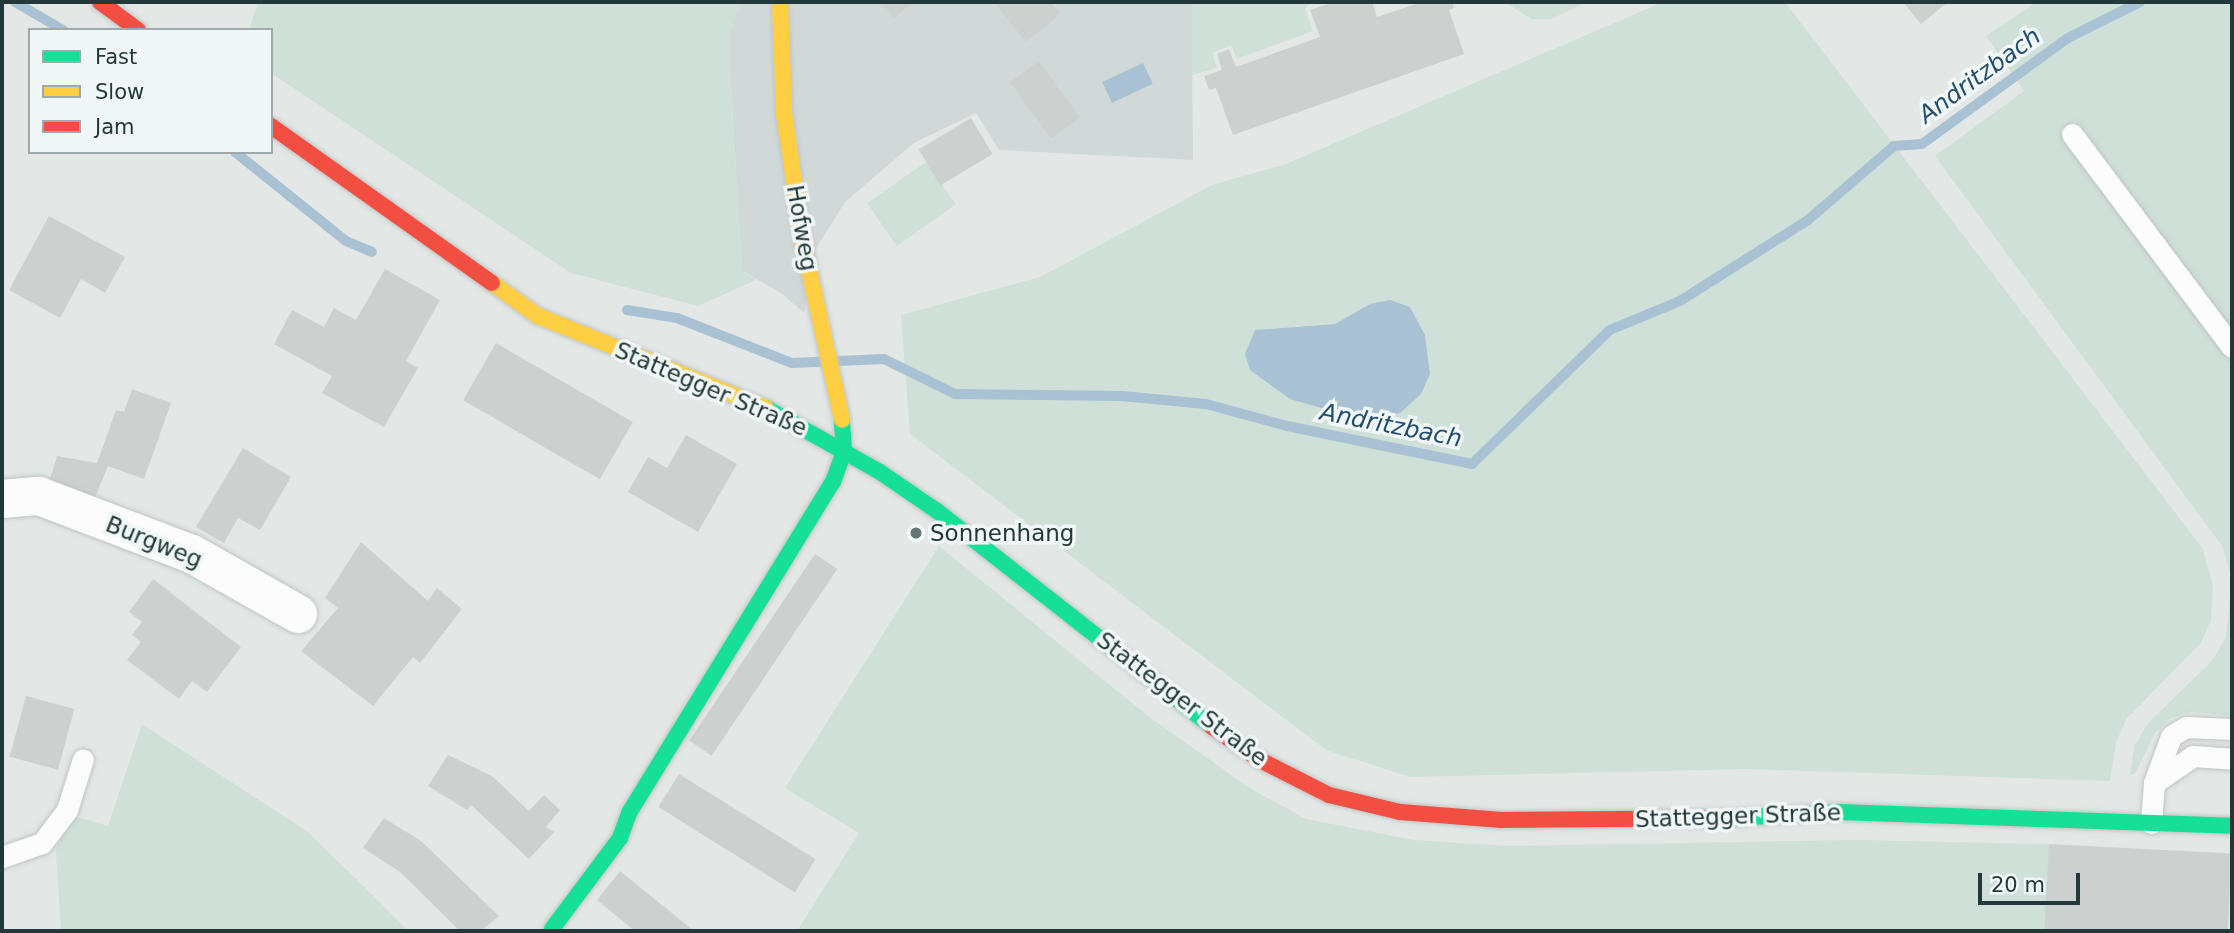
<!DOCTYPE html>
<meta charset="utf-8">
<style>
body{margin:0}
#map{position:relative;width:2234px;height:933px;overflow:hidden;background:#e3e8e7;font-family:"DejaVu Sans",sans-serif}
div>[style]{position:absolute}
.built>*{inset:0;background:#d1d9d8}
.green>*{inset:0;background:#cee0d8;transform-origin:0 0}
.water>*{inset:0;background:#a8c1d3;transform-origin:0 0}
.stream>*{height:10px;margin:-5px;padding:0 5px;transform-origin:5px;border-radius:5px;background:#a8c1d3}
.building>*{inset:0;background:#ccd1d0;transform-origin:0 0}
.roads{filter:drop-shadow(0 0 2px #c0c5c4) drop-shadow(0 0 2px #c0c5c4)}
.lane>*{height:21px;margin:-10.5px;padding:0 10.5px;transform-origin:10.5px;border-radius:10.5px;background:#fbfcfb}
.street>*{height:38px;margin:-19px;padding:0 19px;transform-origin:19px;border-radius:19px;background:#fbfcfb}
.fast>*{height:16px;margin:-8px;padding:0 8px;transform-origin:8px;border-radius:8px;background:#16e098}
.slow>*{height:16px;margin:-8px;padding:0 8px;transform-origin:8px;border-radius:8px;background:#ffcf43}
.jam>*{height:16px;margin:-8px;padding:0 8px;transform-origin:8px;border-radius:8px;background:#f24e42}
.dots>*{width:19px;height:19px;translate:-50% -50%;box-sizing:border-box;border:4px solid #f1f7f6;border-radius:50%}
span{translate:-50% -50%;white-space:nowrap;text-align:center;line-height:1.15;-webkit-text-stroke:7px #f1f7f6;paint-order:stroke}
.street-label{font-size:23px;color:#233939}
.poi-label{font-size:23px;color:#233939}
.left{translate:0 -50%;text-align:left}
.water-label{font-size:24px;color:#234e6e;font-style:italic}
.frame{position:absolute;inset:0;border:4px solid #233939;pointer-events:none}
.legend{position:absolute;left:28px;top:28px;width:245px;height:126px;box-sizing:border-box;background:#f1f7f6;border:2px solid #9fabaa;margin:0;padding:9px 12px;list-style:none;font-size:21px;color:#233939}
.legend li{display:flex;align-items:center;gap:14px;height:35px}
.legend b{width:35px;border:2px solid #9fabaa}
.scale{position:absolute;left:1978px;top:873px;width:102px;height:32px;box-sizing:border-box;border:4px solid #233939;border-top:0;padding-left:9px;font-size:21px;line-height:24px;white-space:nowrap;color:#233939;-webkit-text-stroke:5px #f1f7f6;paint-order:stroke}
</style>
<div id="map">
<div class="built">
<div style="clip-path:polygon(741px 2px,1192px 2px,1193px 160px,999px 150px,976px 113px,914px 143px,845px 202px,817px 247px,804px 313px,781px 293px,742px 271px,728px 37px)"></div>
</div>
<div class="green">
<div style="clip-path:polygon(258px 2px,741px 2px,728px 38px,742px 271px,756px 280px,698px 306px,571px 273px,271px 73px,271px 30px,249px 30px)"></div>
<div style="clip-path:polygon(1192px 2px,1311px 2px,1305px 9px,1313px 31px,1237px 59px,1231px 45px,1212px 53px,1217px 68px,1192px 75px)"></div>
<div style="clip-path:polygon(1505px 2px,1587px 2px,1551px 19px,1531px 19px)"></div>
<div style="clip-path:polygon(evenodd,1663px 2px,1785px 2px,2203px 549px,2213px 587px,2211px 620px,2201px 643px,2127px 718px,2116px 742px,2110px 781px,1747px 769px,1410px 777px,1326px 750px,910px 434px,901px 315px,1040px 277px,1212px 185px,1286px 164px,1663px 2px,1370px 304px,1410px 307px,1425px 335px,1430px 374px,1400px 412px,1375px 417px,1332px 411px,1296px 325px,1309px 329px,1335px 324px,1370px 304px)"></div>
<div style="clip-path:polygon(2037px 2px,2232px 2px,2232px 716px,2191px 712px,2171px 718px,2155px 733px,2135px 774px,2130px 775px,2134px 747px,2148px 723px,2212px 661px,2226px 637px,2232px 579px,2222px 546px,1935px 156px,2024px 91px,1986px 36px)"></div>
<div style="left:926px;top:162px;width:52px;height:72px;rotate:55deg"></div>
<div style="clip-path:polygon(939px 546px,1148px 716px,1251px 789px,1306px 819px,1414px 840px,1510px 846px,1856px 840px,2049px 844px,2048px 931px,797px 931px,859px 833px,785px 788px)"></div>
<div style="clip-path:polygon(142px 724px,308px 832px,409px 931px,61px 931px,56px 849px,73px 816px,108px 826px)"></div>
</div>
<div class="water">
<div style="left:1143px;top:63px;width:23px;height:45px;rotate:65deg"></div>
<div style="clip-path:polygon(1390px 300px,1410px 307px,1425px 335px,1430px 374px,1421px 394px,1400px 413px,1375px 417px,1332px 411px,1290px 399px,1250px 370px,1245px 354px,1255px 330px,1335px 324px,1370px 304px)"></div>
</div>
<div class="stream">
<div style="left:15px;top:2px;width:56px;rotate:30.3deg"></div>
<div style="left:235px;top:152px;width:142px;rotate:38.7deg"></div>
<div style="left:346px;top:241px;width:28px;rotate:23deg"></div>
<div style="left:627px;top:310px;width:51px;rotate:9.1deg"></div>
<div style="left:677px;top:318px;width:123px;rotate:21.4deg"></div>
<div style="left:792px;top:363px;width:92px;rotate:-2.5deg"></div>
<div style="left:884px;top:359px;width:79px;rotate:26.2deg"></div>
<div style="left:955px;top:394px;width:167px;rotate:0.7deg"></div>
<div style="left:1122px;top:396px;width:84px;rotate:5.4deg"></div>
<div style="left:1206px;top:404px;width:84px;rotate:15.2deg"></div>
<div style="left:1287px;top:426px;width:189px;rotate:11.6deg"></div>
<div style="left:1472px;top:464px;width:192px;rotate:-44.2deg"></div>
<div style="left:1610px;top:330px;width:76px;rotate:-22.5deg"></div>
<div style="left:1680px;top:301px;width:151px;rotate:-32.3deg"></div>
<div style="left:1808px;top:220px;width:113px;rotate:-40.7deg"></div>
<div style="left:1894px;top:146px;width:28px;rotate:-4deg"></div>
<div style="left:1922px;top:144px;width:180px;rotate:-36deg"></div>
<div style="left:2068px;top:38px;width:80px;rotate:-26.6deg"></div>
</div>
<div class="building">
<div style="clip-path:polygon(881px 2px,914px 2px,894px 18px)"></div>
<div style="clip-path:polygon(994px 2px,1051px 2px,1061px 14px,1026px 42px)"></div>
<div style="clip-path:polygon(1334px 2px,1372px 2px,1377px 17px,1422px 2px,1452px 2px,1454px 8px,1449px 10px,1464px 54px,1233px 135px,1216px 88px,1209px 90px,1204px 76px,1222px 70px,1217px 54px,1229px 49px,1236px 67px,1320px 37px,1310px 10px)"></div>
<div style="clip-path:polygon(1903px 2px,1948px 2px,1921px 24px)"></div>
<div style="left:1039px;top:61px;width:70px;height:36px;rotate:54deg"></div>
<div style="left:971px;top:118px;width:42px;height:61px;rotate:59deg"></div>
<div style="clip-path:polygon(49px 216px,125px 257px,105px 293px,81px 279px,60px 318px,9px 290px)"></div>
<div style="clip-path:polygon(385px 269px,440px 300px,406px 361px,418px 368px,384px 427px,322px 393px,332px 376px,274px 344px,292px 310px,324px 327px,334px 308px,356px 320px)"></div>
<div style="left:496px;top:343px;width:158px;height:66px;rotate:30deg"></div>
<div style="clip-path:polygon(132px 389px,171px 403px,144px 479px,108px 466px,94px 500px,49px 482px,57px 456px,97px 463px,116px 410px,124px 412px)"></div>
<div style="clip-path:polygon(686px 435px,737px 464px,698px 532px,628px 492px,648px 457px,667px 468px)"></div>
<div style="clip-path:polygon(243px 448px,291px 477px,260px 530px,238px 518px,224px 543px,196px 527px)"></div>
<div style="clip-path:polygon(361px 542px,428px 601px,437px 588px,462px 609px,420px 663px,413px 657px,373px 706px,301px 651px,338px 608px,325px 598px)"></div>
<div style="left:815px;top:554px;width:27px;height:225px;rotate:34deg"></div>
<div style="clip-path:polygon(153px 579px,241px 647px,207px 692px,192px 681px,179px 699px,127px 660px,141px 642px,132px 635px,142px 622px,129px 612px)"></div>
<div style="left:26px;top:696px;width:50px;height:63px;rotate:15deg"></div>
<div style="clip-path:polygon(448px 755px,492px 776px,529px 811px,544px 795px,560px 810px,546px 827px,554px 832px,529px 859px,471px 805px,467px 810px,428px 786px)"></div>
<div style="left:679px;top:774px;width:161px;height:39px;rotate:32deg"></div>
<div style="clip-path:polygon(384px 818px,421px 841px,499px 916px,481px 931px,460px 931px,400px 872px,363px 848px)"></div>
<div style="left:2049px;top:844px;width:183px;height:87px;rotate:3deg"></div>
<div style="clip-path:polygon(620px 871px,694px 931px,635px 931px,597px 900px)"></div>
</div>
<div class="roads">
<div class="lane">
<div style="left:2072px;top:134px;width:266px;rotate:53.1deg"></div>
<div style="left:2154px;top:783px;width:47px;rotate:-34.7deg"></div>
<div style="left:2193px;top:756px;width:39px;rotate:4deg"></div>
<div style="left:2151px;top:823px;width:40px;rotate:-85.7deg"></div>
<div style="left:2154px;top:783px;width:50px;rotate:-70.1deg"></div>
<div style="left:2171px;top:736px;width:17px;rotate:-31deg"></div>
<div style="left:2186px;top:727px;width:46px;rotate:2.5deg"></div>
<div style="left:2px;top:857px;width:42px;rotate:-19.3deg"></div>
<div style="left:42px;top:843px;width:41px;rotate:-52.9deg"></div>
<div style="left:67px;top:810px;width:53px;rotate:-72.6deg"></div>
</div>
<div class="street">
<div style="left:2px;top:499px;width:37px;rotate:-5deg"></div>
<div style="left:39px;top:496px;width:164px;rotate:20.8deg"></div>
<div style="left:192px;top:554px;width:122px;rotate:29.5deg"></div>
</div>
<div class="fast">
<div style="left:766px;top:408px;width:131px;rotate:29.3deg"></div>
<div style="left:880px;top:472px;width:69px;rotate:34.4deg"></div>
<div style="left:937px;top:511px;width:350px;rotate:38.1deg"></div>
<div style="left:1733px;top:818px;width:106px;rotate:-3.2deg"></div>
<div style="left:1839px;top:812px;width:393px;rotate:2deg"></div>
<div style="left:552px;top:929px;width:114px;rotate:-53.2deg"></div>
<div style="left:620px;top:838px;width:27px;rotate:-70deg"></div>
<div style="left:629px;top:813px;width:389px;rotate:-58.4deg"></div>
<div style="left:833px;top:482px;width:33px;rotate:-70deg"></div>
<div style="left:844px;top:451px;width:31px;rotate:-94deg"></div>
</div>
<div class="slow">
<div style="left:780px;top:2px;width:111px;rotate:87.9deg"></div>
<div style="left:784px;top:113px;width:130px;rotate:81.6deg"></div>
<div style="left:803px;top:242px;width:182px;rotate:77.6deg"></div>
<div style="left:492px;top:283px;width:57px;rotate:35.7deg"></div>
<div style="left:538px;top:316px;width:246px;rotate:22deg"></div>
</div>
<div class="jam">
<div style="left:100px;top:2px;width:47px;rotate:36.4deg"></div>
<div style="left:271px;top:126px;width:271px;rotate:35.4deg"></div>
<div style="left:1212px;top:727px;width:58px;rotate:34.5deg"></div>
<div style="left:1260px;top:760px;width:77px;rotate:26.9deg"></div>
<div style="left:1329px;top:795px;width:73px;rotate:13.5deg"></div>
<div style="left:1400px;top:812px;width:102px;rotate:4.5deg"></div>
<div style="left:1502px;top:820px;width:231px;rotate:-0.5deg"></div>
</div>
</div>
<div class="dots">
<div style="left:916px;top:533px;background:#667676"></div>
</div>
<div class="street-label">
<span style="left:802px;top:228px;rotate:80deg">Hofweg</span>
<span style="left:711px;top:389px;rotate:23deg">Stattegger Straße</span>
<span style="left:154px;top:542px;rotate:22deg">Burgweg</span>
<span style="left:1182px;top:699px;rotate:37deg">Stattegger Straße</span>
<span style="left:1738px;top:816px;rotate:-2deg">Stattegger Straße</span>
</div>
<div class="poi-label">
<span class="left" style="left:930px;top:533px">Sonnenhang</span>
</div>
<div class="water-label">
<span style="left:1980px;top:76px;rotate:-36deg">Andritzbach</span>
<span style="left:1391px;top:426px;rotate:11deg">Andritzbach</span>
</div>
<div class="frame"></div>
<ul class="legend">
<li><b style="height:9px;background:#16e098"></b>Fast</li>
<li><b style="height:9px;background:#ffcf43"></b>Slow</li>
<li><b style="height:9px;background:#f24e42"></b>Jam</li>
</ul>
<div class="scale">20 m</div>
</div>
